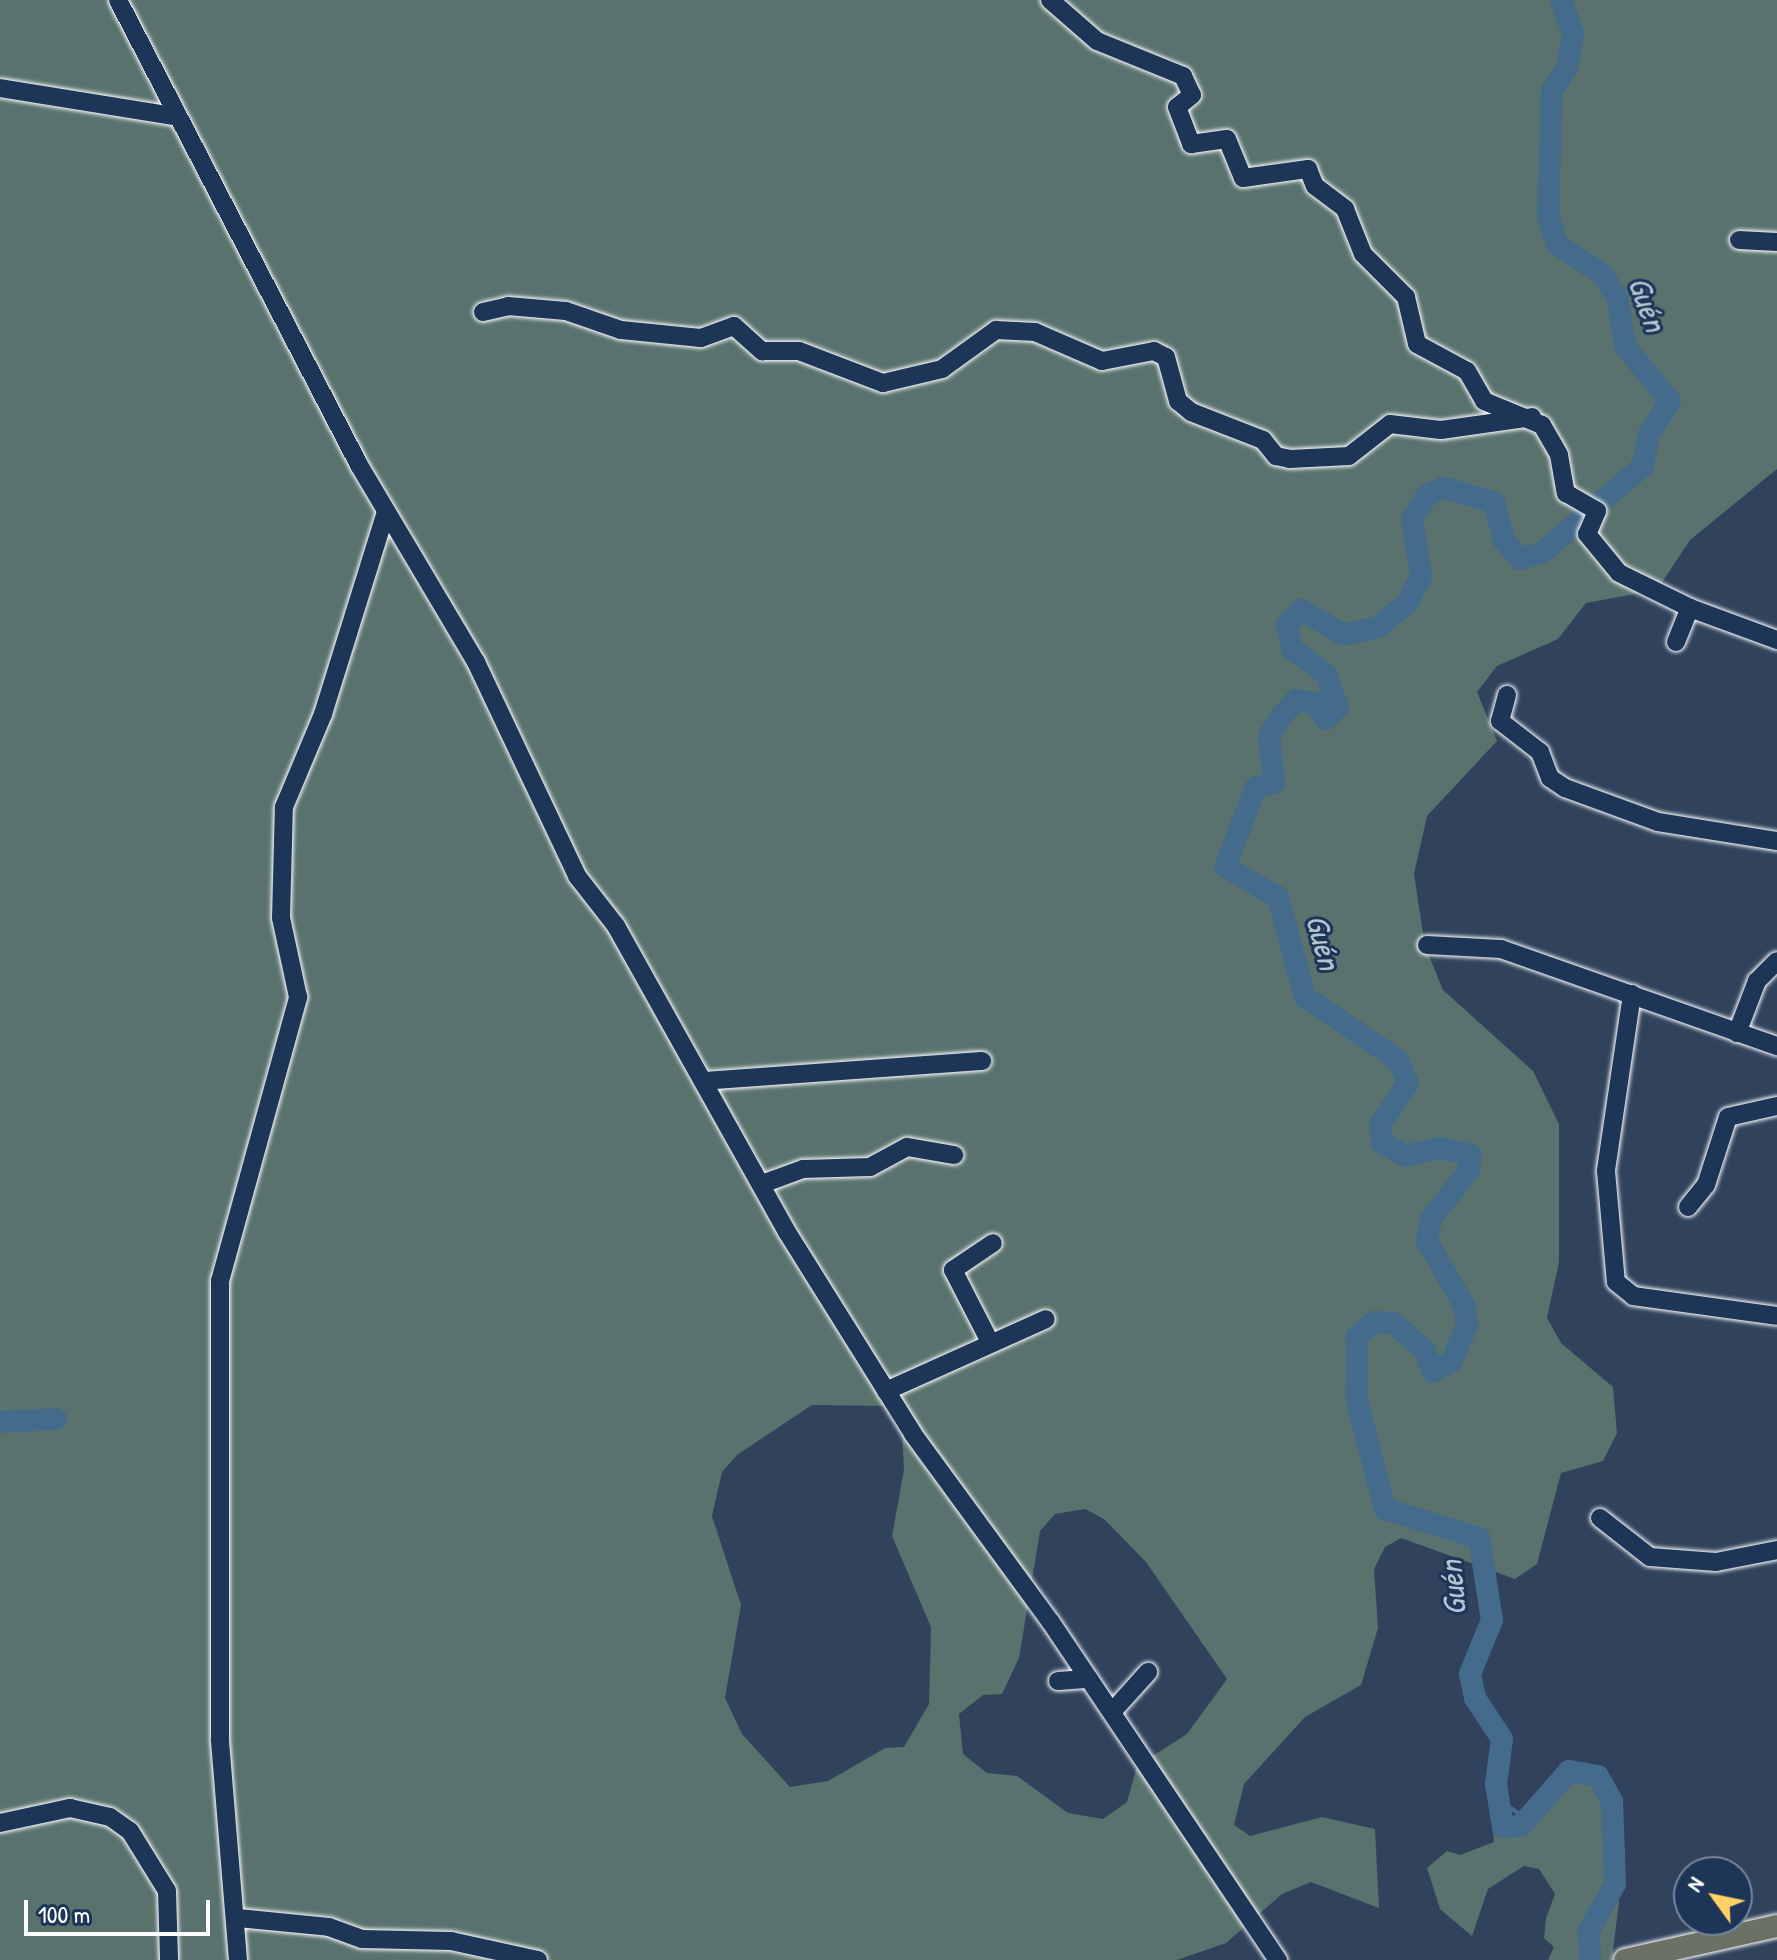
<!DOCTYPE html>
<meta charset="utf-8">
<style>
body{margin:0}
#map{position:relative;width:1777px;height:1960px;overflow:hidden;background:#30425c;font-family:"Patrick Hand",sans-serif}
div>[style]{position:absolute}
.green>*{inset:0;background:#59726e}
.stream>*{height:4px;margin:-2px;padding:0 2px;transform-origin:2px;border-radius:2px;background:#446b8c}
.river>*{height:22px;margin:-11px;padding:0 11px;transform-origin:11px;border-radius:11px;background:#446b8c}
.roads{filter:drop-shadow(0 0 2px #fff) drop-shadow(0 0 2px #fff)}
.minor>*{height:18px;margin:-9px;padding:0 9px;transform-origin:9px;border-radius:9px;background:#1d3557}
.major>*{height:22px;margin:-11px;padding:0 11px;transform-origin:11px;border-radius:11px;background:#6b7165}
span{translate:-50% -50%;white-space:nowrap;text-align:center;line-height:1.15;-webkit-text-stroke:6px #1d3557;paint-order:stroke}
.water-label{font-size:32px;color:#b4c4d1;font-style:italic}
.north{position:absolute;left:1673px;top:1856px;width:80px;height:80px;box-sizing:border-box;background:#1d3557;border:2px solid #77869a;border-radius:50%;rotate:303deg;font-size:22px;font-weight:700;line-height:32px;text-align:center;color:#fff}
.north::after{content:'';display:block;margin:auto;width:28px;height:36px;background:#ffd166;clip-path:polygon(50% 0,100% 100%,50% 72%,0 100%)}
.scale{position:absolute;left:24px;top:1900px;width:186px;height:36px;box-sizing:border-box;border:4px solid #fff;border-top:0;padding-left:10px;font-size:24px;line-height:28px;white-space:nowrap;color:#fff;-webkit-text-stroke:6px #1d3557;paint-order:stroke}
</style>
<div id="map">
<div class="green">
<div style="clip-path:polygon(evenodd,0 0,1777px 0,1777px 469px,1690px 540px,1657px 590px,1586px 603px,1558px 639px,1497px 666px,1477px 692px,1497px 741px,1427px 816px,1414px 874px,1425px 946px,1443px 990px,1533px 1071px,1559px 1124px,1559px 1262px,1547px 1318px,1561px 1343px,1613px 1387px,1617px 1433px,1603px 1461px,1561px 1473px,1537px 1564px,1515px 1579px,1401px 1538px,1385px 1547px,1374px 1569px,1378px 1628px,1361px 1685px,1305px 1717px,1244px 1784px,1234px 1825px,1250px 1836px,1322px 1817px,1375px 1829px,1379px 1908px,1311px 1882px,1282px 1894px,1226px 1943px,1177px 1960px,0 1960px,0 0,812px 1405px,888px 1406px,902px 1431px,904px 1470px,892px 1536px,931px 1627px,929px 1704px,904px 1747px,885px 1748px,828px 1781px,790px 1787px,742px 1734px,725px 1698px,741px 1605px,712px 1516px,722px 1472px,737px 1455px,812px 1405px,0 0,1085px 1509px,1104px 1519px,1146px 1562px,1227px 1679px,1187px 1734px,1137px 1766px,1127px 1802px,1103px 1819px,1068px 1813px,1017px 1776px,987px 1773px,963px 1754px,959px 1714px,983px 1695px,1002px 1694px,1019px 1658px,1040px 1531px,1055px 1514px,1085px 1509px)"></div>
<div style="clip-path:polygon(1586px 1762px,1625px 1850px,1612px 1960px,1548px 1960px,1554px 1947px,1544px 1938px,1546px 1918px,1555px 1894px,1539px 1869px,1524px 1866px,1488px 1889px,1472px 1936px,1440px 1909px,1427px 1868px,1447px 1851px,1460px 1855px,1494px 1842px,1493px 1830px,1523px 1812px,1567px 1765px)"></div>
</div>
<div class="stream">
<div style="left:1497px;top:1797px;width:29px;rotate:38deg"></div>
<div style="left:1520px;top:1815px;width:11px;rotate:85deg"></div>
</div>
<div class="river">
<div style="left:1561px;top:0;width:35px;rotate:70deg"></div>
<div style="left:1573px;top:33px;width:33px;rotate:99deg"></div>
<div style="left:1568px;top:66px;width:30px;rotate:123deg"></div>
<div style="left:1552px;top:91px;width:124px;rotate:91.8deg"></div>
<div style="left:1548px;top:215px;width:30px;rotate:73deg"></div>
<div style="left:1557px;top:244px;width:54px;rotate:33.7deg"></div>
<div style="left:1602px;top:274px;width:27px;rotate:57deg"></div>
<div style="left:1617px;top:297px;width:50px;rotate:80.7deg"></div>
<div style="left:1625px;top:346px;width:71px;rotate:50.7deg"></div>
<div style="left:1670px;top:401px;width:39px;rotate:122deg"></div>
<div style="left:1649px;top:434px;width:33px;rotate:101deg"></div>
<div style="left:1643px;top:466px;width:132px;rotate:139.3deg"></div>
<div style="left:1543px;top:552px;width:24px;rotate:163deg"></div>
<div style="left:1520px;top:559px;width:25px;rotate:-130deg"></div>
<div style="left:1504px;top:540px;width:39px;rotate:-105deg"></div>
<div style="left:1494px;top:502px;width:53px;rotate:-164.6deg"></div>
<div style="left:1443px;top:488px;width:17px;rotate:156deg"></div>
<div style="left:1427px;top:495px;width:28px;rotate:122deg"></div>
<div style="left:1412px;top:519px;width:58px;rotate:81deg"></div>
<div style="left:1421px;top:576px;width:29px;rotate:117deg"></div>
<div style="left:1408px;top:602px;width:39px;rotate:140deg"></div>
<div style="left:1378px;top:627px;width:35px;rotate:167deg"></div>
<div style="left:1344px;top:635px;width:50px;rotate:-149.8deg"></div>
<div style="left:1301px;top:610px;width:21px;rotate:133deg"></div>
<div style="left:1287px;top:625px;width:25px;rotate:78deg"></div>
<div style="left:1292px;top:649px;width:42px;rotate:36.3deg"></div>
<div style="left:1326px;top:674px;width:35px;rotate:70deg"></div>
<div style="left:1338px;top:707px;width:17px;rotate:135deg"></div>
<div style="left:1326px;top:719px;width:19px;rotate:-125deg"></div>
<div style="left:1315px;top:703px;width:19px;rotate:-171deg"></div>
<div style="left:1296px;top:700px;width:18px;rotate:133deg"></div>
<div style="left:1284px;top:713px;width:27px;rotate:123deg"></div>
<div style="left:1269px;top:736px;width:47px;rotate:83.9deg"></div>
<div style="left:1274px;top:783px;width:18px;rotate:167deg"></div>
<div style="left:1256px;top:787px;width:86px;rotate:111.2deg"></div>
<div style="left:1225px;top:867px;width:61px;rotate:29.5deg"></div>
<div style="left:1278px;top:897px;width:104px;rotate:74.9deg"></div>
<div style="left:1305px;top:997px;width:112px;rotate:34.1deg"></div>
<div style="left:1398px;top:1060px;width:25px;rotate:67deg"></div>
<div style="left:1408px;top:1083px;width:50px;rotate:123.7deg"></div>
<div style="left:1380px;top:1125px;width:18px;rotate:84deg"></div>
<div style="left:1382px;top:1143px;width:26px;rotate:29deg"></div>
<div style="left:1405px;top:1156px;width:36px;rotate:-13deg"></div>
<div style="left:1440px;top:1148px;width:32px;rotate:13deg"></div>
<div style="left:1471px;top:1155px;width:15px;rotate:98deg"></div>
<div style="left:1469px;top:1170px;width:62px;rotate:127.8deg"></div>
<div style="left:1431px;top:1219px;width:22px;rotate:100deg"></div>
<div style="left:1427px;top:1241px;width:74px;rotate:60deg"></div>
<div style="left:1464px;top:1305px;width:20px;rotate:81deg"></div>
<div style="left:1467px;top:1325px;width:39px;rotate:113deg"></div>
<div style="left:1452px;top:1361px;width:22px;rotate:150deg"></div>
<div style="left:1433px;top:1372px;width:22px;rotate:-111deg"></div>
<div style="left:1425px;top:1351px;width:42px;rotate:-137.9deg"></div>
<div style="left:1394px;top:1323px;width:20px;rotate:-177deg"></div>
<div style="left:1374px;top:1322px;width:23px;rotate:139deg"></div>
<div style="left:1357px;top:1337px;width:64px;rotate:90deg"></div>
<div style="left:1357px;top:1401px;width:112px;rotate:75.5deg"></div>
<div style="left:1385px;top:1509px;width:98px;rotate:17.1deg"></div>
<div style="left:1479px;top:1538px;width:83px;rotate:81deg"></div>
<div style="left:1492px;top:1620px;width:58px;rotate:112.2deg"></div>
<div style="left:1470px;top:1674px;width:25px;rotate:78deg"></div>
<div style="left:1475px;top:1698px;width:49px;rotate:56.6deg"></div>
<div style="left:1502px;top:1739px;width:45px;rotate:97.6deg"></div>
<div style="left:1496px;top:1784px;width:44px;rotate:80.8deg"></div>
<div style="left:1503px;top:1827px;width:18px;rotate:-3deg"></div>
<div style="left:1521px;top:1826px;width:73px;rotate:-48.9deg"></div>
<div style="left:1569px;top:1771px;width:29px;rotate:10deg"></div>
<div style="left:1598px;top:1776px;width:29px;rotate:61deg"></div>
<div style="left:1612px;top:1801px;width:83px;rotate:87.9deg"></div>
<div style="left:1615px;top:1884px;width:54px;rotate:119deg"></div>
<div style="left:1589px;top:1931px;width:29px;rotate:88deg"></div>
<div style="left:0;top:1422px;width:56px;rotate:-3.1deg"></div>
</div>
<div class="roads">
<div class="minor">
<div style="left:118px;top:0;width:524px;rotate:62.6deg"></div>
<div style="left:359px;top:465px;width:229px;rotate:59.3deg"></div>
<div style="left:476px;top:662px;width:237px;rotate:64.7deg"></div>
<div style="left:577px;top:876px;width:63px;rotate:52deg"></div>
<div style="left:616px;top:926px;width:351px;rotate:60.8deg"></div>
<div style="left:787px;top:1232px;width:238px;rotate:58deg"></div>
<div style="left:913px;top:1434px;width:232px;rotate:53.8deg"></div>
<div style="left:1050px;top:1621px;width:409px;rotate:56.1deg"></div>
<div style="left:1050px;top:0;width:62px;rotate:41.1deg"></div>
<div style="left:1097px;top:41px;width:93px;rotate:22.1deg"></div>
<div style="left:1183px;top:76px;width:21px;rotate:65deg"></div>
<div style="left:1192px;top:95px;width:19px;rotate:141deg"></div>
<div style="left:1177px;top:107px;width:40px;rotate:69deg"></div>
<div style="left:1191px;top:144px;width:36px;rotate:-8deg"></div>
<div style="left:1227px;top:139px;width:42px;rotate:67.7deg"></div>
<div style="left:1243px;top:178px;width:66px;rotate:-7.9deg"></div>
<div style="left:1308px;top:169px;width:18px;rotate:68deg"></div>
<div style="left:1315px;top:186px;width:38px;rotate:37deg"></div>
<div style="left:1345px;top:209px;width:48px;rotate:68.2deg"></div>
<div style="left:1363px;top:254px;width:61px;rotate:45deg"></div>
<div style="left:1406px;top:297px;width:48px;rotate:76.8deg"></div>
<div style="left:1417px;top:344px;width:57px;rotate:28.4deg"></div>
<div style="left:1467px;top:371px;width:34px;rotate:60deg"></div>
<div style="left:1484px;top:401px;width:63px;rotate:22.5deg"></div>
<div style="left:1542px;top:425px;width:34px;rotate:60deg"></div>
<div style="left:1559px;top:455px;width:39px;rotate:80deg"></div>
<div style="left:1566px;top:493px;width:36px;rotate:30deg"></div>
<div style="left:1597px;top:511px;width:25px;rotate:113deg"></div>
<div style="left:1587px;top:534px;width:50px;rotate:50.6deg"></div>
<div style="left:1619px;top:573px;width:79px;rotate:26.2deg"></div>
<div style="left:0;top:88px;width:175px;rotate:9.2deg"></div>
<div style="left:1739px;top:240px;width:38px;rotate:3deg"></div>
<div style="left:483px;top:312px;width:26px;rotate:-13deg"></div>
<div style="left:508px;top:306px;width:58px;rotate:4.9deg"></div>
<div style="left:566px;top:311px;width:58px;rotate:19.1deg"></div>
<div style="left:621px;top:330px;width:80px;rotate:5.7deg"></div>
<div style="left:701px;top:338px;width:35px;rotate:-20deg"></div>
<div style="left:734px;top:326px;width:38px;rotate:42deg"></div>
<div style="left:762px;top:351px;width:37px"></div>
<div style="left:799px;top:351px;width:90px;rotate:20.9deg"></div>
<div style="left:883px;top:383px;width:61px;rotate:-13.3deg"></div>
<div style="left:942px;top:369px;width:67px;rotate:-35.8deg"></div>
<div style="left:996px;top:330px;width:39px;rotate:3deg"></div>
<div style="left:1035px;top:332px;width:73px;rotate:23.4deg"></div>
<div style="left:1102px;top:361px;width:53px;rotate:-10.9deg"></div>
<div style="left:1154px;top:351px;width:13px;rotate:27deg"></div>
<div style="left:1166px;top:357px;width:46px;rotate:74.7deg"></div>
<div style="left:1178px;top:401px;width:17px;rotate:40deg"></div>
<div style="left:1191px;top:412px;width:77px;rotate:21.3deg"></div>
<div style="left:1263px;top:440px;width:21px;rotate:51deg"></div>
<div style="left:1276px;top:456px;width:14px;rotate:12deg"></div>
<div style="left:1290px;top:459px;width:59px;rotate:-2.9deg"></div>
<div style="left:1349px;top:456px;width:52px;rotate:-38deg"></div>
<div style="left:1390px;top:424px;width:51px;rotate:6.7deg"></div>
<div style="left:1441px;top:430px;width:92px;rotate:-8.1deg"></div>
<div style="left:1676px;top:642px;width:37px;rotate:-68deg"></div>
<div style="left:1690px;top:608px;width:93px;rotate:20.2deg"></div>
<div style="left:1507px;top:695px;width:27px;rotate:105deg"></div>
<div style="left:1500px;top:721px;width:51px;rotate:37.8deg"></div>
<div style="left:1540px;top:752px;width:28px;rotate:69deg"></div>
<div style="left:1550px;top:778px;width:18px;rotate:34deg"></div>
<div style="left:1565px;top:788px;width:99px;rotate:20.1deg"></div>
<div style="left:1658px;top:822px;width:121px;rotate:9.1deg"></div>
<div style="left:1427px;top:945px;width:74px;rotate:3.1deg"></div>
<div style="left:1501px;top:949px;width:293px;rotate:19.4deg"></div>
<div style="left:1632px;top:994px;width:179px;rotate:98.4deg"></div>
<div style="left:1606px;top:1171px;width:111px;rotate:84.9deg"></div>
<div style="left:1616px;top:1282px;width:22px;rotate:39deg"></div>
<div style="left:1633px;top:1296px;width:145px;rotate:7.9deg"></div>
<div style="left:1737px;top:1033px;width:56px;rotate:-69deg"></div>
<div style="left:1757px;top:981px;width:28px;rotate:-45deg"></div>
<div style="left:703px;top:1081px;width:280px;rotate:-4.1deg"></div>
<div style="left:762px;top:1184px;width:44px;rotate:-20.1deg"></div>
<div style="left:803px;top:1169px;width:67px;rotate:-1.7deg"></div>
<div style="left:870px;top:1167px;width:42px;rotate:-28.4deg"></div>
<div style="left:907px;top:1147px;width:48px;rotate:9.7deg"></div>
<div style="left:1688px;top:1207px;width:28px;rotate:-51deg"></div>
<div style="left:1706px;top:1185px;width:71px;rotate:-72.1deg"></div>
<div style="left:1728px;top:1117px;width:50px;rotate:-12.7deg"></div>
<div style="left:990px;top:1342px;width:81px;rotate:-117.2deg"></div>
<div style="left:953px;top:1270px;width:48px;rotate:-34deg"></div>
<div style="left:886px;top:1391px;width:175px;rotate:-24.2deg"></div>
<div style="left:1600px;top:1518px;width:63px;rotate:38deg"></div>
<div style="left:1650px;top:1557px;width:66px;rotate:4.3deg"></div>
<div style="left:1716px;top:1562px;width:62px;rotate:-11.1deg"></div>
<div style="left:1058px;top:1681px;width:31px;rotate:-4deg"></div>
<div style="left:1112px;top:1712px;width:54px;rotate:-48deg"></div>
<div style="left:0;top:1823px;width:72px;rotate:-12.1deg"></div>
<div style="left:70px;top:1808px;width:41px;rotate:12.7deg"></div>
<div style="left:110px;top:1817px;width:24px;rotate:35deg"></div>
<div style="left:130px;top:1831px;width:70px;rotate:58.3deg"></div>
<div style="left:167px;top:1891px;width:69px;rotate:88.3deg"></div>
<div style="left:238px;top:1918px;width:91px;rotate:5.6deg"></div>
<div style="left:329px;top:1927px;width:35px;rotate:20deg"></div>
<div style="left:362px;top:1939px;width:89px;rotate:1.3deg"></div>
<div style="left:451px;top:1941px;width:89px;rotate:12.3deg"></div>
<div style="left:238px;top:1960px;width:222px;rotate:-94.7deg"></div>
<div style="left:220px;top:1739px;width:458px;rotate:-90deg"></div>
<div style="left:220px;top:1281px;width:295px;rotate:-74.6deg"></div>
<div style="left:298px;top:997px;width:81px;rotate:-102.1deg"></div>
<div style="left:281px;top:918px;width:111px;rotate:-88.5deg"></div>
<div style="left:284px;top:807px;width:101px;rotate:-67.2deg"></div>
<div style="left:323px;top:714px;width:212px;rotate:-72.7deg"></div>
</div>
<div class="major">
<div style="left:1625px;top:1960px;width:156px;rotate:-12.6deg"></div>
</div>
</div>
<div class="water-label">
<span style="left:1647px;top:304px;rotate:70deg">Guén</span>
<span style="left:1323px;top:942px;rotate:75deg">Guén</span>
<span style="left:1453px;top:1588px;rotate:-95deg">Guén</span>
</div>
<div class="north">N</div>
<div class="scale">100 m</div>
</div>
